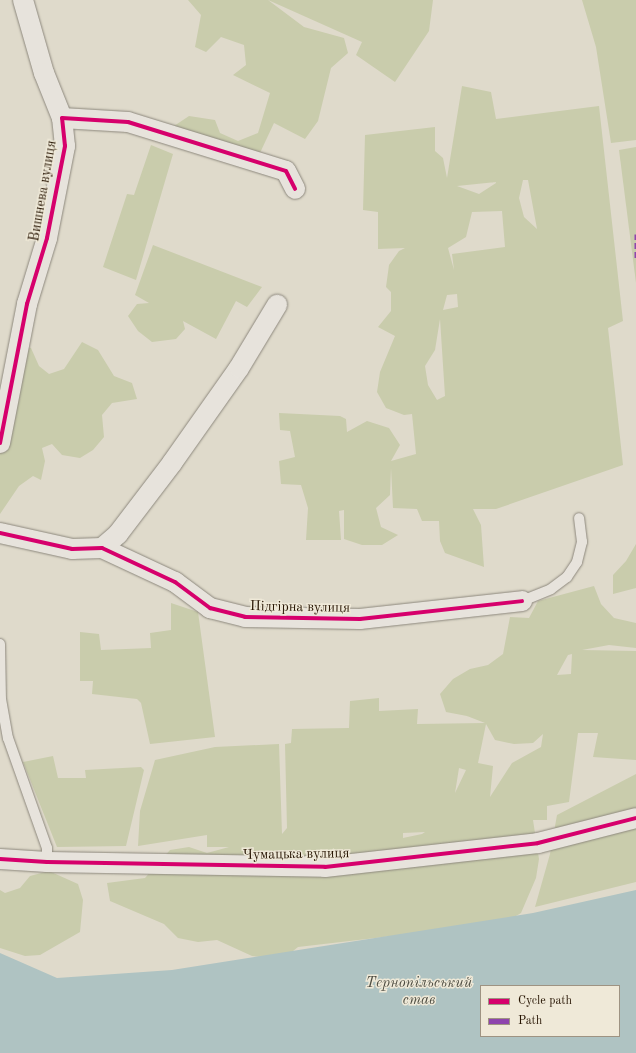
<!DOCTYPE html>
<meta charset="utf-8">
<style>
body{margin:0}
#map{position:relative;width:636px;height:1053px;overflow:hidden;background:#dfdacb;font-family:"Old Standard TT",serif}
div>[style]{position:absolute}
.green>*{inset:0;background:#c9ccac}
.water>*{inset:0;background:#afc3c2}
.roads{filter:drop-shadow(0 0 1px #8d887d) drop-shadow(0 0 1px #8d887d)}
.lane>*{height:10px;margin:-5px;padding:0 5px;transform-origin:5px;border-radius:5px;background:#e7e3dc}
.street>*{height:20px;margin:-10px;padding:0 10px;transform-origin:10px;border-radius:10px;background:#e7e3dc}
.quiet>*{height:3px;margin-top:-1.5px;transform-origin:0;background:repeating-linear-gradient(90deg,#8e44ad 0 6px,transparent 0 9px)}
.cycleway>*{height:4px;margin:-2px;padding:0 2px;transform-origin:2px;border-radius:2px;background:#d6006c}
span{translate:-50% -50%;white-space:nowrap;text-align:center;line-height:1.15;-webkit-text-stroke:3px #efe9d8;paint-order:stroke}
.street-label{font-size:14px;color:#251300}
.water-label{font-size:15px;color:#4e4d42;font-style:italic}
.legend{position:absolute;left:480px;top:985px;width:140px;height:52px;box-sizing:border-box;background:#efe9d8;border:1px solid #9e9382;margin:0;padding:5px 7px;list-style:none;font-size:12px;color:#251300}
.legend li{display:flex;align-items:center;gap:8px;height:20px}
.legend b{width:20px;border:1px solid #9e9382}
</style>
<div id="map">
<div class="green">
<div style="clip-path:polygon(188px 0,433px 0,429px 31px,395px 82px,356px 55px,362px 42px,268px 0,304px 27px,344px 38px,348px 53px,331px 68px,318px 121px,305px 139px,274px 123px,259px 155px,174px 126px,189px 116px,215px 120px,220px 133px,238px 141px,258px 133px,270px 93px,233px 75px,246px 65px,244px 45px,221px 37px,206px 52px,195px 47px,201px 15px)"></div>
<div style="clip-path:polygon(582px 0,636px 0,636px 140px,611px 143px,596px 47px)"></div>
<div style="clip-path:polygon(evenodd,462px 86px,491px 92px,496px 119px,599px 106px,623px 321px,608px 328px,623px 465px,496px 509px,473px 509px,481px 525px,484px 567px,445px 553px,440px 541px,439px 521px,422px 521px,417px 509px,393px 508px,391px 468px,390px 495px,376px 508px,381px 527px,398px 535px,382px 545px,362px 545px,344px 539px,344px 510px,339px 511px,341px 540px,306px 540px,308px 508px,301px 485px,281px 484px,279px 461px,295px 457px,290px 431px,280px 430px,279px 413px,340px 416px,346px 419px,347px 432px,367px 421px,389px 428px,400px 445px,391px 461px,416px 454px,412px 414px,404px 415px,386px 408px,377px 392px,380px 372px,395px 336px,378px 327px,391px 311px,391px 292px,386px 287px,389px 265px,399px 251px,405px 248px,378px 249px,378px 212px,363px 210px,365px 135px,435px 127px,435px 151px,443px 158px,447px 178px,462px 86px,523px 180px,528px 180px,537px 229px,524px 217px,519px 198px,523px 180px,462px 86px,496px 183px,479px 194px,457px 186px,496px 182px,496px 183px,462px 86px,502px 211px,505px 247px,452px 254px,454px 270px,448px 248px,466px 237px,472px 212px,502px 211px,462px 86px,457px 294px,458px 307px,443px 310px,447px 295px,457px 294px,462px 86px,440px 319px,445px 396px,437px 400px,428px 385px,425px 366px,435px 350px,440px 319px)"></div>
<div style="clip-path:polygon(151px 145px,173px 154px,136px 280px,103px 267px,127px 194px,134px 195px)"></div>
<div style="clip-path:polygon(636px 147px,636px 283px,619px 150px)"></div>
<div style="clip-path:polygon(153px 245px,262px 287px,247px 307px,236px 301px,216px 339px,183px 321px,185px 329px,176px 339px,152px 342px,138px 331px,128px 316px,137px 304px,149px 303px,135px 295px)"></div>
<div style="clip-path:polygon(82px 342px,98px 350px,114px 376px,132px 383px,137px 399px,112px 403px,102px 415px,104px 437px,93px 450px,80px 458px,62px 455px,52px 444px,42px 448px,45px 461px,41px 480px,33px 476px,19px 486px,0 514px,0 396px,11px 344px,31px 348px,39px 366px,49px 374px,64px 369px)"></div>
<div style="clip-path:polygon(636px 544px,636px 588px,613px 594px,613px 575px,626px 561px)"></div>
<div style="clip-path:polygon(evenodd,594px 586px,601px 604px,614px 618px,636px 623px,636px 648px,609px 645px,582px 650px,636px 651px,636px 760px,593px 757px,598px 733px,578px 733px,569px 802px,547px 806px,547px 820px,533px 820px,539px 859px,536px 878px,521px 913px,504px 923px,298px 947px,283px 959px,252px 956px,217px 940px,198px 942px,178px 938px,164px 924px,110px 901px,107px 883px,145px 878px,170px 850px,189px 847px,207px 853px,229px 847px,207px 847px,207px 835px,138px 846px,140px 811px,155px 760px,215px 747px,279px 744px,282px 834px,287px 828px,285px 744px,291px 743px,292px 729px,349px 728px,350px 701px,379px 698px,379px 711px,418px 709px,417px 724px,485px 723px,467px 716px,446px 712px,440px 694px,453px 679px,470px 669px,488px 665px,503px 654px,510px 617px,529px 618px,538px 601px,594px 586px,572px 654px,571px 674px,557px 675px,568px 655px,572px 654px,594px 586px,486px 724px,495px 740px,514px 744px,533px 743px,543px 734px,541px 747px,512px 763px,490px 797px,493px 766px,478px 763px,486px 724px,594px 586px,459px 768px,466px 770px,455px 793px,459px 768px,594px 586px,425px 832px,422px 834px,403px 838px,403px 833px,425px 832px,594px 586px,338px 850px,328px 862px,309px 859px,305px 852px,338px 850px)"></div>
<div style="clip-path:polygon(171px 603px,198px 612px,215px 737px,150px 744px,141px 703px,137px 699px,92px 694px,93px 681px,80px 681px,80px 632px,99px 634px,101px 650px,151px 648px,150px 633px,171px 630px)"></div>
<div style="clip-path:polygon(53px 756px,58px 778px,86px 778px,85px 770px,141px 767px,144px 770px,126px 846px,57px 847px,23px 762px)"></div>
<div style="clip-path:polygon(636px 774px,636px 882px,535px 907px,550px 854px,557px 815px)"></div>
<div style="clip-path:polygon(49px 871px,78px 884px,83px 900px,80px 932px,40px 955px,25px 956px,0 948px,0 890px,5px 893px,20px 888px,30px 876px)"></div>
</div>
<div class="water">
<div style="clip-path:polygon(evenodd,636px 890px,636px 1053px,0 1053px,0 953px,57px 978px,172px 970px,533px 913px,636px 890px,481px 986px,619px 986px,619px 1036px,481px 1036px,481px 986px)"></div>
</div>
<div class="roads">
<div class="lane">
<div style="left:522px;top:601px;width:31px;rotate:-22deg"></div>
<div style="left:551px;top:589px;width:20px;rotate:-37deg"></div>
<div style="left:567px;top:577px;width:18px;rotate:-56deg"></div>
<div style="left:577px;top:562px;width:21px;rotate:-76deg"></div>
<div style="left:582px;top:542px;width:24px;rotate:-97deg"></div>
<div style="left:0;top:644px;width:55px;rotate:89deg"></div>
<div style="left:1px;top:699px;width:40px;rotate:80deg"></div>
<div style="left:8px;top:738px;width:117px;rotate:70.5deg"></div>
<div style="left:47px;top:848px;width:14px;rotate:90deg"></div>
</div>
<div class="street">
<div style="left:23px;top:0;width:76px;rotate:74deg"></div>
<div style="left:44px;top:73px;width:48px;rotate:68.2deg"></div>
<div style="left:0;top:443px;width:142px;rotate:-79deg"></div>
<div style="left:27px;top:304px;width:69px;rotate:-73.1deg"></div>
<div style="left:47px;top:238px;width:94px;rotate:-78.9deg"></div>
<div style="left:65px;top:146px;width:28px;rotate:-96deg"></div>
<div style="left:62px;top:118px;width:66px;rotate:3.5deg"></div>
<div style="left:128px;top:122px;width:165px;rotate:17.2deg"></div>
<div style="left:286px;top:171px;width:20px;rotate:63deg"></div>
<div style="left:0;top:533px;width:74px;rotate:12.5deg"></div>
<div style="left:72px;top:549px;width:30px;rotate:-2deg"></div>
<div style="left:102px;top:548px;width:81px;rotate:25deg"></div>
<div style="left:175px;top:582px;width:44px;rotate:36.6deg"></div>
<div style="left:210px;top:608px;width:36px;rotate:14deg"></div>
<div style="left:245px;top:617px;width:115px;rotate:1deg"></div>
<div style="left:360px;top:619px;width:163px;rotate:-6.3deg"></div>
<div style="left:102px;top:548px;width:21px;rotate:-41deg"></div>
<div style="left:118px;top:534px;width:89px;rotate:-52.7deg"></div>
<div style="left:172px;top:463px;width:116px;rotate:-54.8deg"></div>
<div style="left:239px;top:368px;width:74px;rotate:-58.9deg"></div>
<div style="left:0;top:859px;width:47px;rotate:3.7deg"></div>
<div style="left:47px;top:862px;width:278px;rotate:1deg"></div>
<div style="left:325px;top:867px;width:214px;rotate:-6.4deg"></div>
<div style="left:538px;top:843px;width:101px;rotate:-14.3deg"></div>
</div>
</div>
<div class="quiet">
<div style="left:636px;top:234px;width:26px;rotate:90deg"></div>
</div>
<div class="cycleway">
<div style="left:0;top:443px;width:142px;rotate:-79deg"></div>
<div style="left:27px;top:304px;width:69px;rotate:-73.1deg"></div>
<div style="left:47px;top:238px;width:94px;rotate:-78.9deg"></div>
<div style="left:65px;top:146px;width:28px;rotate:-96deg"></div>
<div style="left:62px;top:118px;width:66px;rotate:3.5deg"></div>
<div style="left:128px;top:122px;width:165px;rotate:17.2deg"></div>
<div style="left:286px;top:171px;width:20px;rotate:63deg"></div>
<div style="left:0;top:533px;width:74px;rotate:12.5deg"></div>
<div style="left:72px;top:549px;width:30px;rotate:-2deg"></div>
<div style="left:102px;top:548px;width:81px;rotate:25deg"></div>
<div style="left:175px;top:582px;width:44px;rotate:36.6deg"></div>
<div style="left:210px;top:608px;width:36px;rotate:14deg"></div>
<div style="left:245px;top:617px;width:115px;rotate:1deg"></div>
<div style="left:360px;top:619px;width:163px;rotate:-6.3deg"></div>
<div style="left:0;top:859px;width:47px;rotate:3.7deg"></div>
<div style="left:47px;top:862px;width:278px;rotate:1deg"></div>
<div style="left:325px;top:867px;width:214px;rotate:-6.4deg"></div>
<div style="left:538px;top:843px;width:101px;rotate:-14.3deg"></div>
</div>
<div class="street-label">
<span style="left:43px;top:191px;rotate:-80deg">Вишнева вулиця</span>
<span style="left:300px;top:607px;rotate:1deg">Підгірна вулиця</span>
<span style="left:296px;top:854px;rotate:-1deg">Чумацька вулиця</span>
</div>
<div class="water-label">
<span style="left:419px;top:992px">Тернопільський<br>став</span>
</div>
<ul class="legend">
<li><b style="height:5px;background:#d6006c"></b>Cycle path</li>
<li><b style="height:5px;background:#8e44ad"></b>Path</li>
</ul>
</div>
